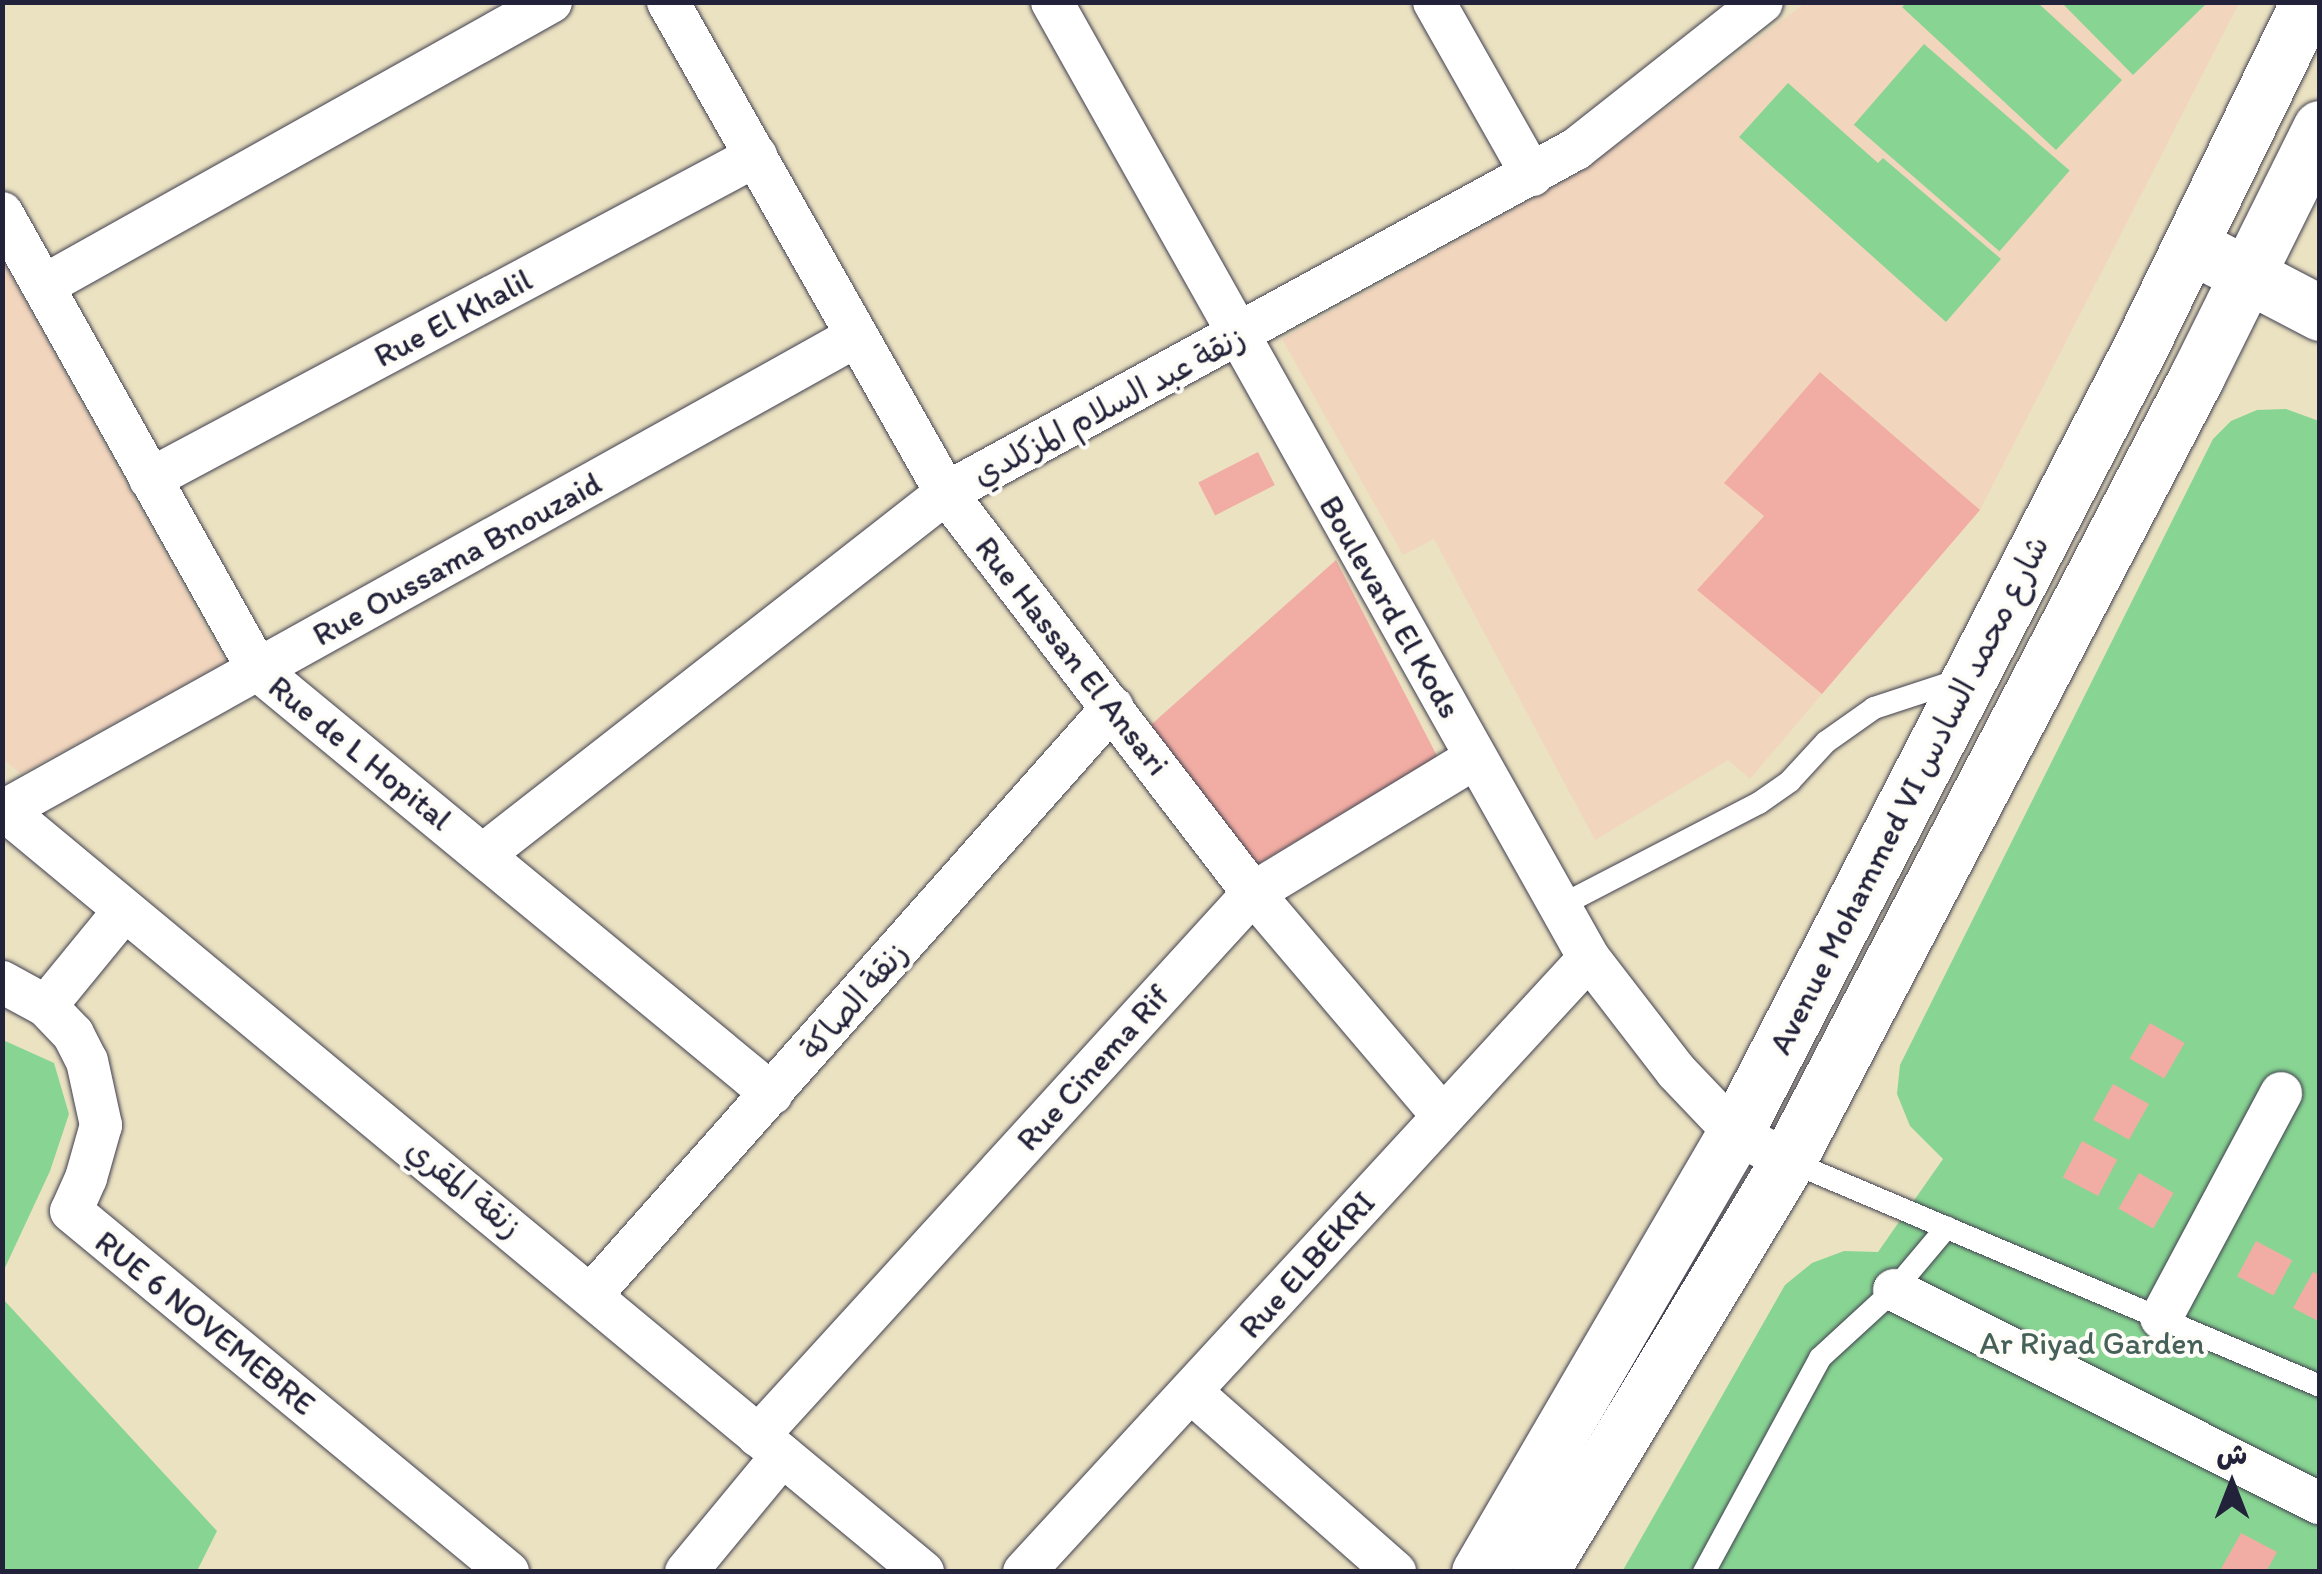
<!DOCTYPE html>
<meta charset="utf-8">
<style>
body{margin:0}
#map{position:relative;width:2322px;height:1574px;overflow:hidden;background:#ebe2c2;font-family:Itim,"Playpen Sans Arabic",sans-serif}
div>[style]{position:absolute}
.built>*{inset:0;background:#f1d5bd}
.green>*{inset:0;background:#88d593;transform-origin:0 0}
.building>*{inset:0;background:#f1ada3;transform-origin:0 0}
.roads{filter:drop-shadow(0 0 2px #403f4f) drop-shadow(0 0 2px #403f4f)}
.lane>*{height:22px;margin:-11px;padding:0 11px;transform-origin:11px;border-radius:11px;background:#fff}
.street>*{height:42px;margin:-21px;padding:0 21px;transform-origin:21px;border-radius:21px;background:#fff}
.secondary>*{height:55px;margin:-27.5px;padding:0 27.5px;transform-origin:27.5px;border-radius:27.5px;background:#fff}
span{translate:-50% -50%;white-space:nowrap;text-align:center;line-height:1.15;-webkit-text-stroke:8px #fdfcf7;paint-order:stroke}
.street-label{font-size:32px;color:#22223b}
.park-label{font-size:32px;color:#46615a}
.frame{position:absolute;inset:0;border:5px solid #22223b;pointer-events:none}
.north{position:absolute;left:2182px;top:1434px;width:100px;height:100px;-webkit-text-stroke:8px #fdfcf7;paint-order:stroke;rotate:0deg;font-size:28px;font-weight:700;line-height:40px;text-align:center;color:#22223b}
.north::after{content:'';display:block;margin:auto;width:35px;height:45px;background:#22223b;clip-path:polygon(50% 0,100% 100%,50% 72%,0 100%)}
</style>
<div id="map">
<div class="built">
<div style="clip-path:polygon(1805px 3px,2239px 3px,1980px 510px,1821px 372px,1725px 482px,1764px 516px,1697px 590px,1822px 694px,1750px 779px,1728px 760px,1595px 840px,1434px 539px,1403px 555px,1282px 339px,1584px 170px)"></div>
<div style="clip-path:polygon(3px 262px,225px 662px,21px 774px,2px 758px)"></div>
</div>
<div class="green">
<div style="clip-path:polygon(1906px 3px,2038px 3px,2122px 80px,2056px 150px,1902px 7px)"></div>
<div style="clip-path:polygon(2062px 3px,2207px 3px,2133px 75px)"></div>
<div style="left:1924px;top:44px;width:193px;height:107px;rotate:41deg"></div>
<div style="clip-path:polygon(1788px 83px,1878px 163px,1883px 158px,2001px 259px,1946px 322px,1739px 137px)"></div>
<div style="clip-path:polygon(2286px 409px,2319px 421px,2319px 1571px,1622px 1572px,1785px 1285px,1812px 1263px,1844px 1251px,1878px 1252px,1943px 1159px,1910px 1126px,1897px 1094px,1900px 1065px,2213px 439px,2231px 421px,2257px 410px)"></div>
<div style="clip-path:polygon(3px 1040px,54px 1063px,69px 1114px,50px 1171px,3px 1272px)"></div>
<div style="clip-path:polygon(3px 1299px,217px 1531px,197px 1571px,3px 1571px)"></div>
</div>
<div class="building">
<div style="clip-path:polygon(1820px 372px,1980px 510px,1822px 694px,1697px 590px,1764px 516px,1724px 483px)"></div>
<div style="left:1258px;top:452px;width:37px;height:67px;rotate:63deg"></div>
<div style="clip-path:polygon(1336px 560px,1437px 756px,1253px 867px,1144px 731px)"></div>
<div style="left:2150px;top:1023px;width:40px;height:41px;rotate:30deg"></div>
<div style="left:2113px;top:1084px;width:41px;height:41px;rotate:29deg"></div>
<div style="left:2082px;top:1141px;width:40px;height:41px;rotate:28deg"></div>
<div style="left:2139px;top:1173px;width:40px;height:41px;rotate:30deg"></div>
<div style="left:2256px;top:1241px;width:41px;height:40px;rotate:28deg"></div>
<div style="clip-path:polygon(2313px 1272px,2320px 1275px,2320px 1322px,2293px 1308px)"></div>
<div style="clip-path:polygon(2241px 1533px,2277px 1552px,2266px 1572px,2221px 1569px)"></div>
</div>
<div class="roads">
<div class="lane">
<div style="left:1560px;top:906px;width:224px;rotate:-27.4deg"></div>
<div style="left:1759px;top:803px;width:38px;rotate:-35deg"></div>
<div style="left:1790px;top:781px;width:53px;rotate:-47.3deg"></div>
<div style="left:1826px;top:742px;width:59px;rotate:-35.3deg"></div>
<div style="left:1874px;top:708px;width:93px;rotate:-18.2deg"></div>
<div style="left:1789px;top:1161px;width:577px;rotate:22.96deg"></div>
<div style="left:1704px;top:1572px;width:243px;rotate:-61.5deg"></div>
<div style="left:1820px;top:1358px;width:100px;rotate:-42.6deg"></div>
<div style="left:1894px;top:1290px;width:82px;rotate:-49.9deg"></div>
</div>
<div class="street">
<div style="left:668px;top:2px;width:564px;rotate:60.48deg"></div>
<div style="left:946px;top:493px;width:504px;rotate:52.49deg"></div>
<div style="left:1253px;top:893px;width:292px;rotate:49.6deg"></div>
<div style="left:1052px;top:2px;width:1096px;rotate:60.68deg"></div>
<div style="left:1589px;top:958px;width:143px;rotate:52.4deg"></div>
<div style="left:1676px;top:1071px;width:86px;rotate:46.4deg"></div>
<div style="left:1735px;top:1133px;width:60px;rotate:27.8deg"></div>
<div style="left:1434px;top:2px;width:199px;rotate:60.5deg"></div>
<div style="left:2px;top:213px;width:524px;rotate:60.74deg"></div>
<div style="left:258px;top:670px;width:666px;rotate:39.52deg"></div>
<div style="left:43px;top:286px;width:582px;rotate:-29.21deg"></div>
<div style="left:150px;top:479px;width:687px;rotate:-28.06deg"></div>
<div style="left:2px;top:808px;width:1197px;rotate:39.68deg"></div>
<div style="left:5px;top:810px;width:975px;rotate:-29.09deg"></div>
<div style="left:484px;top:854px;width:586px;rotate:-38deg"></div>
<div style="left:946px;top:493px;width:718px;rotate:-28.64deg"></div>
<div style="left:1576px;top:149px;width:237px;rotate:-38.3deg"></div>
<div style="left:2px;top:982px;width:50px;rotate:28.6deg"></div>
<div style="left:46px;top:1006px;width:39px;rotate:46deg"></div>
<div style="left:73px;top:1034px;width:30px;rotate:63deg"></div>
<div style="left:87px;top:1061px;width:66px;rotate:77.7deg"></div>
<div style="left:101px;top:1125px;width:55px;rotate:105.8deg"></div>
<div style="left:86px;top:1178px;width:36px;rotate:114deg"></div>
<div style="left:71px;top:1211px;width:567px;rotate:39.56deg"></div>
<div style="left:46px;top:1006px;width:122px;rotate:-50.7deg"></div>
<div style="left:1894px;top:1290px;width:476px;rotate:26.6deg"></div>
<div style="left:593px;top:1293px;width:783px;rotate:-48.42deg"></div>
<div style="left:2161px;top:1318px;width:255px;rotate:-61.9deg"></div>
<div style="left:1192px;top:1393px;width:271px;rotate:41.4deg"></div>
<div style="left:758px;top:1436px;width:735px;rotate:-47.65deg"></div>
<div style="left:1253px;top:893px;width:260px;rotate:-31.3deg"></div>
<div style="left:686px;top:1572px;width:151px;rotate:-50.4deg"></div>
<div style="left:1024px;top:1572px;width:834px;rotate:-47.38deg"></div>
</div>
<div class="secondary">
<div style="left:2215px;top:258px;width:119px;rotate:27.6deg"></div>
<div style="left:1479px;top:1572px;width:508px;rotate:-59.75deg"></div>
<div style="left:1735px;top:1133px;width:886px;rotate:-62.71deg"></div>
<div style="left:2141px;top:346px;width:382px;rotate:-64.1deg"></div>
<div style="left:1540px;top:1572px;width:480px;rotate:-58.9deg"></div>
<div style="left:1788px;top:1161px;width:885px;rotate:-62.48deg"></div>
<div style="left:2197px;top:376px;width:277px;rotate:-63.6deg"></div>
</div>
</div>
<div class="street-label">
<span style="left:453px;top:318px;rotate:-28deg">Rue El Khalil</span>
<span style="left:1109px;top:406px;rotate:-28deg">زنقة عبد السلام المزكلدي</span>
<span style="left:457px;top:559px;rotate:-29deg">Rue Oussama Bnouzaid</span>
<span style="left:1390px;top:607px;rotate:60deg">Boulevard El Kods</span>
<span style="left:1072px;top:656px;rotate:52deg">Rue Hassan El Ansari</span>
<span style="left:360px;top:753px;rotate:39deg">Rue de L Hopital</span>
<span style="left:1909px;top:795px;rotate:-63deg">Avenue Mohammed VI شارع محمد السادس</span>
<span style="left:854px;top:1001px;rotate:-49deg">زنقة الصاكة</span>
<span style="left:1093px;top:1068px;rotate:-48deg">Rue Cinema Rif</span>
<span style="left:464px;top:1188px;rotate:39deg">زنقة المقري</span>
<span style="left:1307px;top:1265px;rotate:-48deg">Rue ELBEKRI</span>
<span style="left:205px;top:1323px;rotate:39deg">RUE 6 NOVEMEBRE</span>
</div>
<div class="park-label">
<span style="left:2092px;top:1343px">Ar Riyad Garden</span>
</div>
<div class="frame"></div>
<div class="north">ش</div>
</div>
